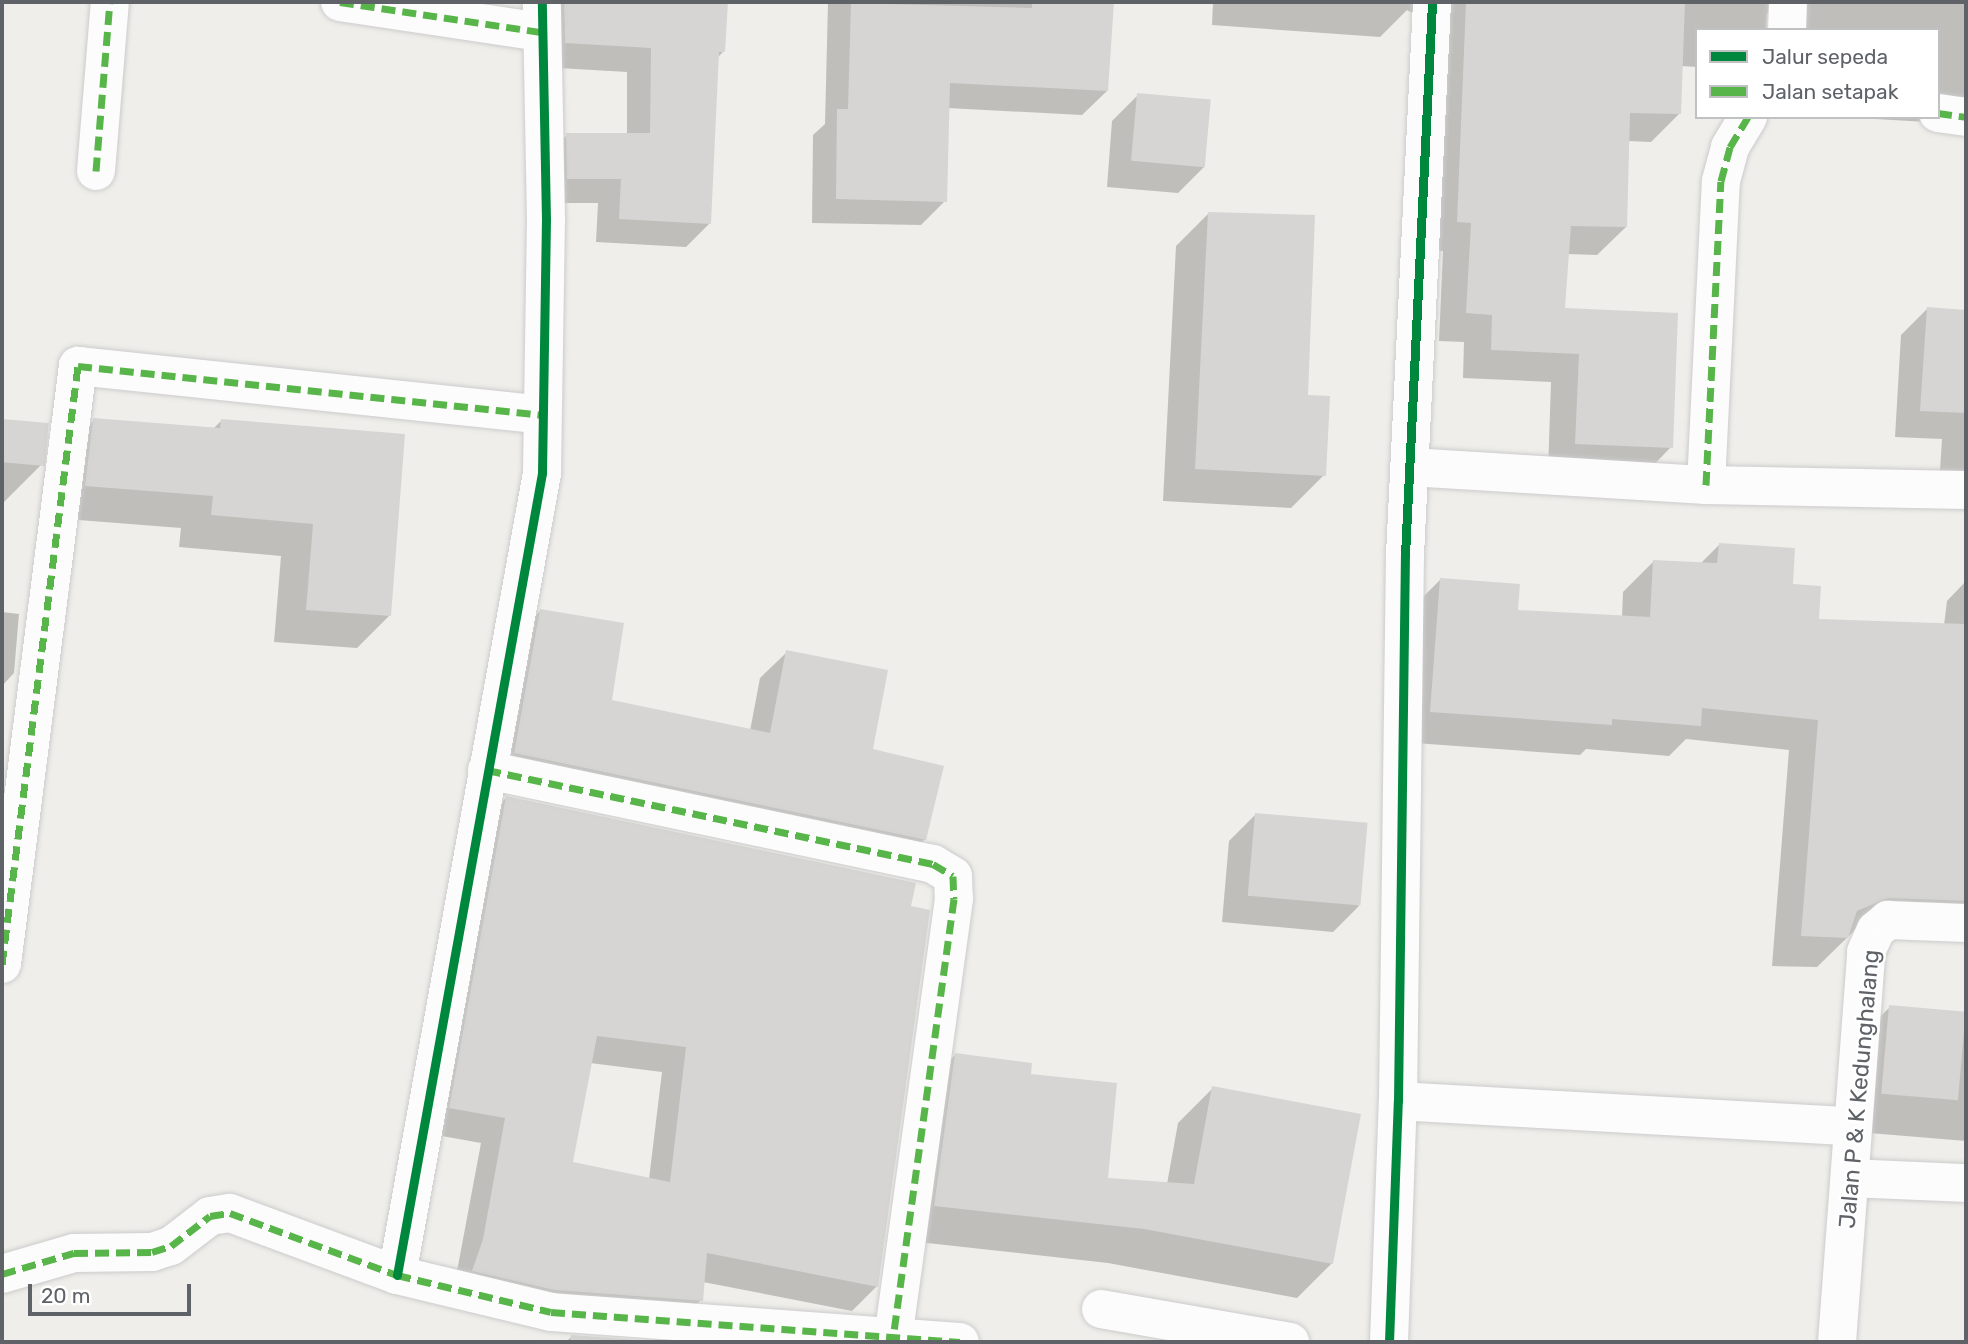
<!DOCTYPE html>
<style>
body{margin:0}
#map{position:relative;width:1968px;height:1344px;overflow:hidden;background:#efeeea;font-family:Rubik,sans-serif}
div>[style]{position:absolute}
.shadow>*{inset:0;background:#0003}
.building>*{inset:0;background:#d6d5d3;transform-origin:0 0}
.roads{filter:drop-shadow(0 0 2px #cbcccc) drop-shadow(0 0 2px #cbcccc)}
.minor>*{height:38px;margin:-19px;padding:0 19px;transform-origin:19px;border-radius:19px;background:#fdfcfc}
.quiet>*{height:7px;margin-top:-3.5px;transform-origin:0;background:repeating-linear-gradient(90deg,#58b549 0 14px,transparent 0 21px)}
.cycleway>*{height:9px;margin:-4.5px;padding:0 4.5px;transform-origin:4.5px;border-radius:4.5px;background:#00873e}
span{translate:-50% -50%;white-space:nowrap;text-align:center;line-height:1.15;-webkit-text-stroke:5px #fff;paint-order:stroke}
.street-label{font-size:23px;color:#5f6368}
.frame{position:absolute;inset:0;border:4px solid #5f6368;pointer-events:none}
.legend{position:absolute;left:1695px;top:28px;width:245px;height:91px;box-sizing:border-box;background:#fff;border:2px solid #bfc1c3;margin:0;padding:9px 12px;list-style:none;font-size:21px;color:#5f6368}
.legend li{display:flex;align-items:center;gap:14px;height:35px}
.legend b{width:35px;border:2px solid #bfc1c3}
.scale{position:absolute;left:28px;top:1284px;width:163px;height:32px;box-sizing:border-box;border:4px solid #5f6368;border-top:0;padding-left:9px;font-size:21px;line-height:24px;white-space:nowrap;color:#5f6368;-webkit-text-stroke:5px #fff;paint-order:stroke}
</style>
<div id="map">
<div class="shadow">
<div style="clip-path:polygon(526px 2px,726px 2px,723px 52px,717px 58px,710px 223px,686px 247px,596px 242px,598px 203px,544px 203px,543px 159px,567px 135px,627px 135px,627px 72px,541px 67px)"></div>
<div style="clip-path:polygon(828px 2px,1113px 2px,1107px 91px,1082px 115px,947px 108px,945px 201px,921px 225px,812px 223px,813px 135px,825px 124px)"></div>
<div style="clip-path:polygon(1213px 2px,1966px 2px,1966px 102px,1945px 123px,1875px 119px,1938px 117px,1938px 30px,1779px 30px,1780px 21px,1767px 13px,1766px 30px,1697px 30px,1697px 67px,1681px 66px,1680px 113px,1651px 142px,1628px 141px,1626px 227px,1597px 255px,1567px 254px,1564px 310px,1671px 447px,1643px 476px,1548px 472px,1551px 382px,1463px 378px,1464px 342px,1439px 341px,1443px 251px,1429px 250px,1423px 20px,1407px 10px,1380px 37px,1212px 25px)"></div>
<div style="clip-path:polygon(1138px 95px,1204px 167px,1178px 193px,1107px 187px,1112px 121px)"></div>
<div style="clip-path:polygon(1209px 213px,1306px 397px,1324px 475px,1291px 508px,1163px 501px,1176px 246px)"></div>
<div style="clip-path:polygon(1927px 309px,1966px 312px,1966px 487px,1939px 486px,1942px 439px,1895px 437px,1901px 335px)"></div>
<div style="clip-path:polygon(94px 420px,213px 429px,221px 421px,403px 436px,390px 615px,357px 648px,274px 642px,281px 556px,179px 547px,181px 528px,53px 518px,61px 452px)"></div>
<div style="clip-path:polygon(2px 421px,47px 424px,42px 464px,4px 502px)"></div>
<div style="clip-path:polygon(1719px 545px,1792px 585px,1817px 620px,1944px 625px,1947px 601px,1966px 581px,1966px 942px,1857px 928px,1817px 967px,1772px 966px,1789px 750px,1686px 739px,1669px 756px,1586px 749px,1580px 755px,1401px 742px,1410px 610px,1440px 580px,1516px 612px,1622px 617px,1623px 592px,1653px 562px,1700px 564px)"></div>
<div style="clip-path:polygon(540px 611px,610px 702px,750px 731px,760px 678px,787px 652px,871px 751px,925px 839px,898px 866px,488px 779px,514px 637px)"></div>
<div style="clip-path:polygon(2px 612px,19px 614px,14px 673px,2px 686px)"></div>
<div style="clip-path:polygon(evenodd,506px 798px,877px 1286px,852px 1311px,703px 1282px,701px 1300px,676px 1326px,448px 1296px,458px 1266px,481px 1143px,425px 1133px,481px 823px,506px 798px,590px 1063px,662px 1072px,649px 1179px,571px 1163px,590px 1063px)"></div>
<div style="clip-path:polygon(1255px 815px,1359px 906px,1333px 932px,1222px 922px,1229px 841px)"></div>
<div style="clip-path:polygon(1890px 1007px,1966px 1013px,1966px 1141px,1845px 1131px,1852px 1044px)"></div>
<div style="clip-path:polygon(955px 1055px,1106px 1179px,1167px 1184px,1178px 1123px,1213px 1088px,1332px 1263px,1297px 1298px,1108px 1263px,900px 1240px,921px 1090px)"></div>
<div style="clip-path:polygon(571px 1337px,640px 1342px,566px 1342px)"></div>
</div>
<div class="building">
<div style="clip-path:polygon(564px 2px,728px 2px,725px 52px,719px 52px,711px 224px,619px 219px,621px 179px,567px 179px,566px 133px,650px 133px,651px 48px,565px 43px)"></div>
<div style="clip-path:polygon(1032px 2px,1114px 2px,1108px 91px,950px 83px,947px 202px,836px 199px,837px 109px,848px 109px,851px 3px,1032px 8px)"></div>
<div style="clip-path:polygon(1466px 2px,1685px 2px,1681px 114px,1630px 113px,1627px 227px,1571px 226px,1565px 308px,1678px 313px,1673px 448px,1575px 444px,1579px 354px,1491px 350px,1492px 315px,1466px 313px,1471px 223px,1457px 222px)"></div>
<div style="left:1137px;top:93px;width:74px;height:68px;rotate:5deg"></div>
<div style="clip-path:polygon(1208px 212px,1315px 215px,1308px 395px,1330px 396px,1326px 476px,1195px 469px)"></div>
<div style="clip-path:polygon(1927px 307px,1966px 310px,1966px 413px,1920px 411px)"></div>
<div style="clip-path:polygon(93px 418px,220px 428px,221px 419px,405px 434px,391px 616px,306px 610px,313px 524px,211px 515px,213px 496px,85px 486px)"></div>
<div style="left:2px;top:419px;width:47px;height:43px;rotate:5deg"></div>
<div style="clip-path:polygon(1719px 543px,1795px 548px,1793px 584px,1821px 586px,1819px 619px,1966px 624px,1966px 901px,1888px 898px,1857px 911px,1848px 938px,1801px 936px,1818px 720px,1702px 708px,1701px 726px,1612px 719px,1612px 725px,1430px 712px,1440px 578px,1520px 584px,1518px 610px,1650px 617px,1653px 560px,1717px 563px)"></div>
<div style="clip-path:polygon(540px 609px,624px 623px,612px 700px,770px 733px,786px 650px,888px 670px,873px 749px,944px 766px,926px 840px,514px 753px)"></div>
<div style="clip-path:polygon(evenodd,506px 796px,916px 883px,911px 906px,930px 910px,878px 1287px,707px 1253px,703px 1301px,554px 1290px,472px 1271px,483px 1239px,505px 1118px,449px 1108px,506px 796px,597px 1036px,686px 1047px,670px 1182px,573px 1162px,597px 1036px)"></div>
<div style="left:1255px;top:813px;width:113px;height:83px;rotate:5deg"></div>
<div style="left:1889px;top:1005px;width:77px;height:89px;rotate:5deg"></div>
<div style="clip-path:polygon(955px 1053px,1032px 1063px,1031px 1074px,1117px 1083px,1108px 1178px,1194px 1184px,1212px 1086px,1361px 1114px,1333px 1264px,1144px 1229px,934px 1206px)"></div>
<div style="clip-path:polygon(571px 1335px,664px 1342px,570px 1342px)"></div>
</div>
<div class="roads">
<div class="minor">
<div style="left:340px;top:2px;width:202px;rotate:8.5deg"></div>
<div style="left:1787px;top:30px;width:28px;rotate:-88deg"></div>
<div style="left:1938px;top:113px;width:28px;rotate:8deg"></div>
<div style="left:96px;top:171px;width:170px;rotate:-85.3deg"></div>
<div style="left:1410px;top:467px;width:297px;rotate:3.5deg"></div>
<div style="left:1706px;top:485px;width:260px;rotate:1.1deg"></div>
<div style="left:1706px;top:485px;width:304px;rotate:-87.2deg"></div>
<div style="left:1721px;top:181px;width:35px;rotate:-75deg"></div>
<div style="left:1730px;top:147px;width:35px;rotate:-59deg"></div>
<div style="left:487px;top:770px;width:456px;rotate:11.9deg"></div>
<div style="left:933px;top:864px;width:23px;rotate:31deg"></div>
<div style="left:953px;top:876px;width:23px;rotate:88deg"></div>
<div style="left:954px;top:899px;width:439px;rotate:97.9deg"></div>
<div style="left:2px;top:964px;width:603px;rotate:-82.76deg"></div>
<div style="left:78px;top:366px;width:466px;rotate:6deg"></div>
<div style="left:1398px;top:1101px;width:455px;rotate:3.2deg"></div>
<div style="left:1850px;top:1178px;width:116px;rotate:2.5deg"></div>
<div style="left:2px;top:1274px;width:75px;rotate:-16.3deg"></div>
<div style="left:74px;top:1253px;width:78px;rotate:-0.7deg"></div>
<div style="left:152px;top:1252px;width:20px;rotate:-18deg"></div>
<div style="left:171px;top:1246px;width:49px;rotate:-37.6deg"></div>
<div style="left:210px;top:1216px;width:20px;rotate:-9deg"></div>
<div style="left:230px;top:1213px;width:178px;rotate:20.4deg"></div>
<div style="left:397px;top:1275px;width:158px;rotate:13.5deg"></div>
<div style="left:551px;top:1312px;width:410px;rotate:4.2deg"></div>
<div style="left:397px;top:1275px;width:815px;rotate:-79.75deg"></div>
<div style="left:542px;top:473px;width:253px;rotate:-89.1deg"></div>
<div style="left:546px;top:220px;width:218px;rotate:-91.1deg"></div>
<div style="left:1101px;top:1309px;width:192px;rotate:9.9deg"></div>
<div style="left:1389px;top:1342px;width:241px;rotate:-87.9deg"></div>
<div style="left:1398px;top:1101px;width:546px;rotate:-89.27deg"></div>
<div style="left:1405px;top:555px;width:554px;rotate:-87.2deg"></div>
<div style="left:1837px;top:1342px;width:391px;rotate:-85.7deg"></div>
<div style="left:1866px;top:952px;width:24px;rotate:-66deg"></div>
<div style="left:1876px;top:930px;width:16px;rotate:-40deg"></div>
<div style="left:1888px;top:920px;width:78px;rotate:2.2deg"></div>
</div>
</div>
<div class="quiet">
<div style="left:340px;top:2px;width:202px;rotate:8.5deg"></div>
<div style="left:1938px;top:113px;width:28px;rotate:8deg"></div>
<div style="left:96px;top:171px;width:170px;rotate:-85.3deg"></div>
<div style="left:1706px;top:485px;width:304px;rotate:-87.2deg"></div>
<div style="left:1721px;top:181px;width:35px;rotate:-75deg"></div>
<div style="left:1730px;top:147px;width:35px;rotate:-59deg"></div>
<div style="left:487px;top:770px;width:456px;rotate:11.9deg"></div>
<div style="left:933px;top:864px;width:23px;rotate:31deg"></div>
<div style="left:953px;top:876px;width:23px;rotate:88deg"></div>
<div style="left:954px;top:899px;width:439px;rotate:97.9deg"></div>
<div style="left:2px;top:964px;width:603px;rotate:-82.76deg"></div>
<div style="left:78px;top:366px;width:466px;rotate:6deg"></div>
<div style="left:2px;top:1274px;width:75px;rotate:-16.3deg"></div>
<div style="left:74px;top:1253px;width:78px;rotate:-0.7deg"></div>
<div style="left:152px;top:1252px;width:20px;rotate:-18deg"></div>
<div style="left:171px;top:1246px;width:49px;rotate:-37.6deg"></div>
<div style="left:210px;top:1216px;width:20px;rotate:-9deg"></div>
<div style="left:230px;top:1213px;width:178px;rotate:20.4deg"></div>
<div style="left:397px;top:1275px;width:158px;rotate:13.5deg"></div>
<div style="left:551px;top:1312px;width:410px;rotate:4.2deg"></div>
</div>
<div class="cycleway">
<div style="left:397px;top:1275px;width:815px;rotate:-79.75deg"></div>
<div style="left:542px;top:473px;width:253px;rotate:-89.1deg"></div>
<div style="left:546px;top:220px;width:218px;rotate:-91.1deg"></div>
<div style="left:1389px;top:1342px;width:241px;rotate:-87.9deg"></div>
<div style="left:1398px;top:1101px;width:546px;rotate:-89.27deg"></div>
<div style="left:1405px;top:555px;width:554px;rotate:-87.2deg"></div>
</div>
<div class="street-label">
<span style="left:1859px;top:1089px;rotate:-85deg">Jalan P &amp; K Kedunghalang</span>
</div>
<div class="frame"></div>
<ul class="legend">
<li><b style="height:9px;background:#00873e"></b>Jalur sepeda</li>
<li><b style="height:9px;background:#58b549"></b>Jalan setapak</li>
</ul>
<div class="scale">20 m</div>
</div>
